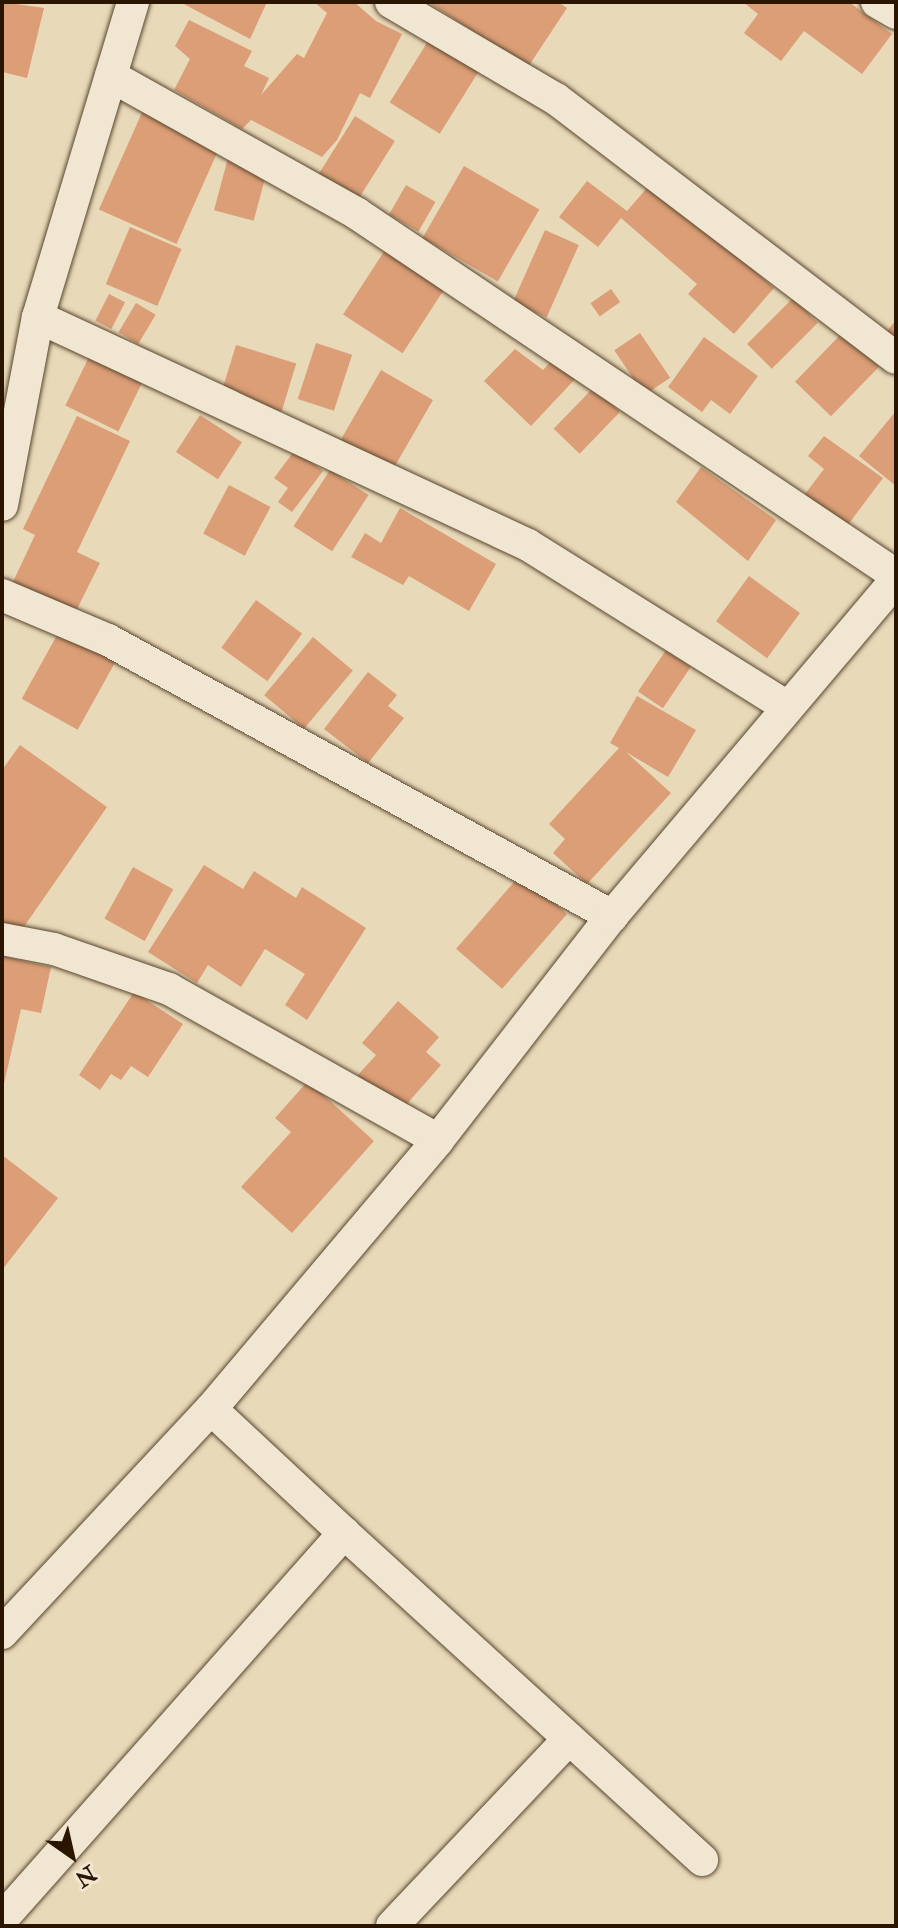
<!DOCTYPE html>
<style>
body{margin:0}
#map{position:relative;width:898px;height:1928px;overflow:hidden;background:#e8d9b9;font-family:"IM FELL Double Pica",serif}
div>[style]{position:absolute}
.building>*{inset:0;background:#db9e76;transform-origin:0 0}
.roads{filter:drop-shadow(0 0 2px #59462e) drop-shadow(0 0 2px #59462e)}
.minor>*{height:32px;margin:-16px;padding:0 16px;transform-origin:16px;border-radius:16px;background:#f0e6d2}
span{translate:-50% -50%;white-space:nowrap;text-align:center;line-height:1.15;-webkit-text-stroke:8px #f0e6d2;paint-order:stroke}
.frame{position:absolute;inset:0;border:4px solid #291500;pointer-events:none}
.north{position:absolute;left:32px;top:1816px;width:80px;height:80px;-webkit-text-stroke:6px #f0e6d2;paint-order:stroke;rotate:146deg;font-size:22px;font-weight:700;line-height:32px;text-align:center;color:#291500}
.north::after{content:'';display:block;margin:auto;width:28px;height:36px;background:#291500;clip-path:polygon(50% 0,100% 100%,50% 72%,0 100%)}
</style>
<div id="map">
<div class="building">
<div style="clip-path:polygon(2px 2px,44px 8px,27px 78px,2px 72px)"></div>
<div style="clip-path:polygon(180px 2px,267px 2px,250px 39px)"></div>
<div style="clip-path:polygon(314px 2px,354px 2px,376px 21px,402px 34px,370px 98px,360px 93px,337px 140px,322px 157px,251px 120px,242px 129px,174px 90px,190px 59px,175px 46px,189px 20px,252px 51px,244px 66px,269px 78px,261px 95px,297px 54px,304px 58px,327px 13px)"></div>
<div style="clip-path:polygon(428px 2px,558px 2px,567px 8px,528px 67px)"></div>
<div style="clip-path:polygon(743px 2px,849px 2px,892px 34px,862px 74px,804px 31px,781px 61px,744px 33px,758px 14px)"></div>
<div style="left:430px;top:38px;width:59px;height:76px;rotate:32deg"></div>
<div style="left:144px;top:108px;width:85px;height:111px;rotate:24deg"></div>
<div style="left:355px;top:116px;width:47px;height:71px;rotate:32deg"></div>
<div style="left:228px;top:158px;width:41px;height:54px;rotate:15deg"></div>
<div style="left:464px;top:166px;width:87px;height:83px;rotate:30deg"></div>
<div style="clip-path:polygon(587px 181px,627px 211px,653px 181px,774px 288px,734px 334px,688px 294px,697px 284px,621px 218px,598px 247px,559px 217px)"></div>
<div style="left:406px;top:185px;width:34px;height:34px;rotate:30deg"></div>
<div style="left:130px;top:227px;width:56px;height:62px;rotate:23deg"></div>
<div style="left:545px;top:230px;width:37px;height:79px;rotate:24deg"></div>
<div style="left:385px;top:250px;width:71px;height:77px;rotate:33deg"></div>
<div style="left:611px;top:289px;width:16px;height:25px;rotate:55deg"></div>
<div style="left:109px;top:294px;width:18px;height:30px;rotate:27deg"></div>
<div style="left:793px;top:298px;width:35px;height:65px;rotate:45deg"></div>
<div style="left:136px;top:303px;width:23px;height:34px;rotate:31deg"></div>
<div style="clip-path:polygon(896px 320px,896px 348px,882px 337px)"></div>
<div style="left:843px;top:332px;width:50px;height:69px;rotate:44deg"></div>
<div style="left:640px;top:333px;width:54px;height:31px;rotate:56deg"></div>
<div style="clip-path:polygon(704px 337px,758px 376px,730px 414px,711px 400px,702px 412px,668px 387px)"></div>
<div style="left:316px;top:343px;width:38px;height:59px;rotate:18deg"></div>
<div style="left:236px;top:345px;width:63px;height:50px;rotate:17deg"></div>
<div style="clip-path:polygon(515px 349px,543px 370px,555px 357px,577px 377px,531px 426px,484px 381px)"></div>
<div style="left:89px;top:357px;width:59px;height:54px;rotate:26deg"></div>
<div style="left:381px;top:370px;width:60px;height:81px;rotate:30deg"></div>
<div style="left:594px;top:387px;width:36px;height:58px;rotate:44deg"></div>
<div style="clip-path:polygon(896px 411px,896px 486px,859px 456px)"></div>
<div style="left:200px;top:415px;width:50px;height:44px;rotate:33deg"></div>
<div style="clip-path:polygon(77px 416px,130px 441px,77px 552px,100px 563px,75px 613px,12px 584px,35px 535px,23px 529px)"></div>
<div style="clip-path:polygon(824px 436px,883px 478px,844px 530px,802px 498px,824px 469px,808px 456px)"></div>
<div style="clip-path:polygon(295px 450px,323px 471px,292px 512px,278px 502px,288px 488px,274px 478px)"></div>
<div style="clip-path:polygon(701px 467px,776px 520px,748px 561px,676px 502px)"></div>
<div style="left:330px;top:470px;width:46px;height:67px;rotate:33deg"></div>
<div style="left:229px;top:485px;width:47px;height:55px;rotate:28deg"></div>
<div style="clip-path:polygon(400px 508px,496px 564px,469px 611px,409px 576px,403px 585px,351px 557px,365px 533px,381px 543px)"></div>
<div style="left:749px;top:576px;width:63px;height:56px;rotate:36deg"></div>
<div style="left:256px;top:600px;width:57px;height:59px;rotate:36deg"></div>
<div style="left:61px;top:628px;width:64px;height:81px;rotate:29deg"></div>
<div style="left:313px;top:637px;width:52px;height:76px;rotate:40deg"></div>
<div style="left:666px;top:650px;width:30px;height:50px;rotate:34deg"></div>
<div style="clip-path:polygon(368px 672px,397px 695px,388px 706px,404px 718px,368px 763px,324px 729px)"></div>
<div style="clip-path:polygon(637px 696px,696px 730px,668px 777px,626px 752px,671px 793px,587px 884px,553px 853px,565px 839px,549px 824px,619px 748px,610px 743px)"></div>
<div style="clip-path:polygon(20px 745px,107px 807px,21px 931px,2px 924px,2px 770px)"></div>
<div style="clip-path:polygon(204px 865px,243px 889px,254px 871px,296px 898px,302px 887px,366px 928px,307px 1020px,285px 1005px,305px 974px,265px 949px,241px 987px,208px 965px,197px 983px,148px 952px)"></div>
<div style="left:133px;top:867px;width:46px;height:59px;rotate:29deg"></div>
<div style="left:521px;top:874px;width:61px;height:99px;rotate:41deg"></div>
<div style="clip-path:polygon(2px 956px,51px 967px,41px 1013px,21px 1009px,3px 1088px)"></div>
<div style="clip-path:polygon(134px 992px,183px 1024px,148px 1077px,131px 1066px,121px 1080px,111px 1074px,100px 1090px,79px 1075px)"></div>
<div style="clip-path:polygon(398px 1001px,439px 1037px,426px 1052px,441px 1065px,399px 1113px,357px 1076px,376px 1055px,362px 1043px)"></div>
<div style="clip-path:polygon(308px 1081px,374px 1141px,292px 1233px,241px 1187px,291px 1132px,275px 1118px)"></div>
<div style="clip-path:polygon(2px 1155px,58px 1198px,2px 1270px)"></div>
</div>
<div class="roads">
<div class="minor">
<div style="left:391px;top:2px;width:191px;rotate:30.5deg"></div>
<div style="left:556px;top:99px;width:427px;rotate:37.3deg"></div>
<div style="left:877px;top:2px;width:22px;rotate:30deg"></div>
<div style="left:111px;top:76px;width:281px;rotate:29.2deg"></div>
<div style="left:356px;top:213px;width:650px;rotate:33.84deg"></div>
<div style="left:38px;top:317px;width:540px;rotate:24.95deg"></div>
<div style="left:528px;top:545px;width:305px;rotate:32deg"></div>
<div style="left:2px;top:505px;width:191px;rotate:-79.2deg"></div>
<div style="left:38px;top:317px;width:329px;rotate:-73.2deg"></div>
<div style="left:2px;top:595px;width:115px;rotate:23deg"></div>
<div style="left:108px;top:640px;width:575px;rotate:28.71deg"></div>
<div style="left:2px;top:939px;width:53px;rotate:10.9deg"></div>
<div style="left:54px;top:949px;width:122px;rotate:19.2deg"></div>
<div style="left:169px;top:989px;width:308px;rotate:29.3deg"></div>
<div style="left:344px;top:1533px;width:485px;rotate:42.4deg"></div>
<div style="left:2px;top:1633px;width:306px;rotate:-47deg"></div>
<div style="left:211px;top:1409px;width:352px;rotate:-49.8deg"></div>
<div style="left:438px;top:1140px;width:284px;rotate:-52.2deg"></div>
<div style="left:612px;top:916px;width:440px;rotate:-49.8deg"></div>
<div style="left:2px;top:1919px;width:516px;rotate:-48.46deg"></div>
<div style="left:344px;top:1533px;width:182px;rotate:-137deg"></div>
<div style="left:392px;top:1926px;width:255px;rotate:-46.6deg"></div>
</div>
</div>
<div class="frame"></div>
<div class="north">N</div>
</div>
